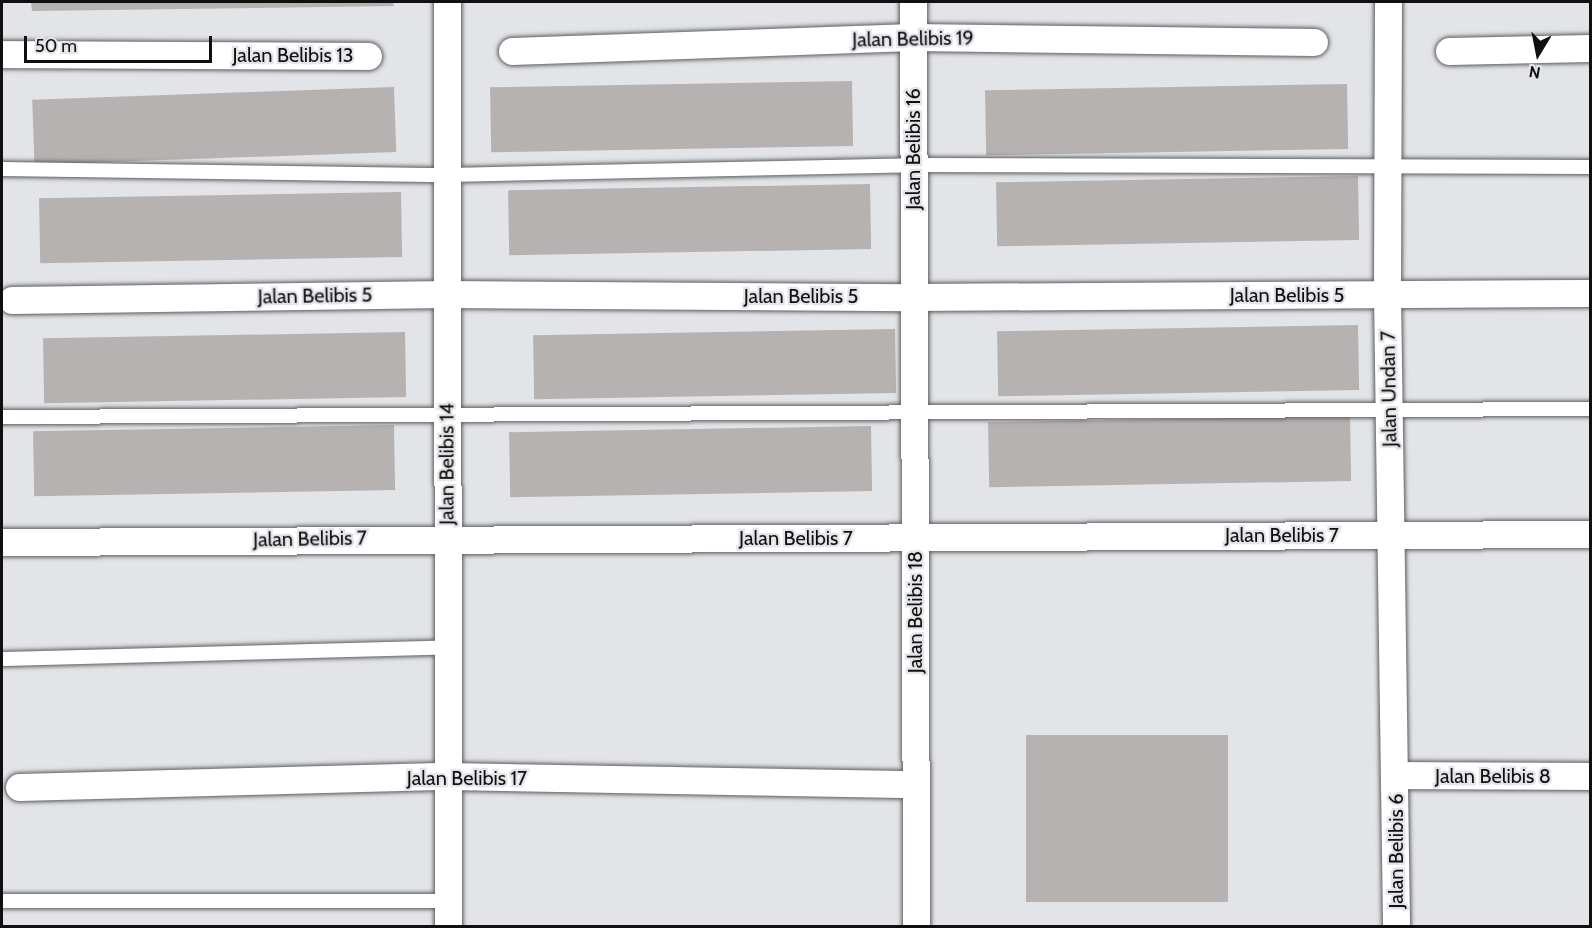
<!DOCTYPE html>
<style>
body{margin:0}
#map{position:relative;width:1592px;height:928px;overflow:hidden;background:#e2e4e7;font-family:Cabin,sans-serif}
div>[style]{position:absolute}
.building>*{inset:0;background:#b6b2b1;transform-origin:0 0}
.roads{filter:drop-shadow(0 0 2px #5d5e61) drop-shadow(0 0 2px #5d5e61)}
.lane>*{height:14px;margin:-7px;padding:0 7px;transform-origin:7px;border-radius:7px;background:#fff}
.street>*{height:27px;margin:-13.5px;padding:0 13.5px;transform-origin:13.5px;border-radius:13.5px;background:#fff}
span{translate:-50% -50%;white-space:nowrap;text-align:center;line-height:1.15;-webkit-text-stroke:4.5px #e2e4e7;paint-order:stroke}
.street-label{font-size:20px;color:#101011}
.frame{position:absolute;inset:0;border:3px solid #101011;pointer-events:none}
.north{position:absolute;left:1508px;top:24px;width:60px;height:60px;-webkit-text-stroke:4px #e2e4e7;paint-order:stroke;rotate:190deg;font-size:16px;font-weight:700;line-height:24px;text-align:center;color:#101011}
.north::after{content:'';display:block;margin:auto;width:21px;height:27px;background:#101011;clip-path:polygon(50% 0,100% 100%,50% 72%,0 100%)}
.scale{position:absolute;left:24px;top:36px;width:188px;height:27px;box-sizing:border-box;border:3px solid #101011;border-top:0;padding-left:8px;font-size:18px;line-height:21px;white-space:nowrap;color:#101011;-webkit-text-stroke:4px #e2e4e7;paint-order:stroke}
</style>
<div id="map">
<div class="building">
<div style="clip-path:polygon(31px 2px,393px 2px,394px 6px,32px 11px)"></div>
<div style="left:852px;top:81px;width:65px;height:362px;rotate:89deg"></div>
<div style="left:1347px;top:84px;width:65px;height:362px;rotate:89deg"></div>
<div style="left:394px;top:87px;width:65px;height:362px;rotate:88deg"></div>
<div style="left:1358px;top:176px;width:64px;height:362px;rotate:89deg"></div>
<div style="left:870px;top:184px;width:65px;height:362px;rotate:89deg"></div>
<div style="left:401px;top:192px;width:65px;height:362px;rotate:89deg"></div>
<div style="left:1358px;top:325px;width:65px;height:361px;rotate:89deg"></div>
<div style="left:895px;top:329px;width:64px;height:362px;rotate:89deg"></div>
<div style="left:405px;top:332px;width:65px;height:362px;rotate:89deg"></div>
<div style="left:1350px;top:416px;width:65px;height:362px;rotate:89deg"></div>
<div style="left:394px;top:425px;width:65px;height:361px;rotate:89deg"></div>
<div style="left:871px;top:426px;width:65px;height:362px;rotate:89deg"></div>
<div style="left:1228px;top:735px;width:167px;height:202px;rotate:90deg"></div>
</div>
<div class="roads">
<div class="lane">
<div style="left:2px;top:169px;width:445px;rotate:0.8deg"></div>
<div style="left:447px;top:175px;width:466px;rotate:-1.2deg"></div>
<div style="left:913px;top:165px;width:677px;rotate:0.17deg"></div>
<div style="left:2px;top:417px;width:1588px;rotate:-0.29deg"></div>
<div style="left:2px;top:659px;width:446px;rotate:-1.5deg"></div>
<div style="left:2px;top:901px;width:446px"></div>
</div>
<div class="street">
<div style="left:447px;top:2px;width:924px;rotate:89.94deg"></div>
<div style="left:913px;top:2px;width:924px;rotate:89.81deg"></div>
<div style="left:1388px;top:2px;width:292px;rotate:90.2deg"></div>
<div style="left:1387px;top:294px;width:632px;rotate:89.18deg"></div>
<div style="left:512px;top:51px;width:401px;rotate:-2deg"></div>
<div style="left:913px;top:37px;width:401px;rotate:0.7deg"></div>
<div style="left:1449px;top:51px;width:141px;rotate:-1.2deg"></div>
<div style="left:2px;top:54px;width:366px;rotate:0.3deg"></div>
<div style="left:12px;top:300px;width:435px;rotate:-0.8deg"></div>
<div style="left:447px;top:294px;width:467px;rotate:0.4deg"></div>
<div style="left:914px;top:297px;width:676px;rotate:-0.34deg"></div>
<div style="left:2px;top:542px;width:1588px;rotate:-0.29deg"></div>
<div style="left:1396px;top:775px;width:194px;rotate:0.3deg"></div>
<div style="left:19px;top:787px;width:429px;rotate:-1.5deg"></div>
<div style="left:448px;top:776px;width:468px;rotate:1deg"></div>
</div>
</div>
<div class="street-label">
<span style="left:913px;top:39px;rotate:-1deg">Jalan Belibis 19</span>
<span style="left:293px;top:55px">Jalan Belibis 13</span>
<span style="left:913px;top:149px;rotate:-90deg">Jalan Belibis 16</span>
<span style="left:1287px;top:295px">Jalan Belibis 5</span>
<span style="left:315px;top:296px;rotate:-1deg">Jalan Belibis 5</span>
<span style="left:801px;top:296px">Jalan Belibis 5</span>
<span style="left:1389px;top:389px;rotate:-91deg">Jalan Undan 7</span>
<span style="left:447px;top:464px;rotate:-90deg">Jalan Belibis 14</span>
<span style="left:1282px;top:535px">Jalan Belibis 7</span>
<span style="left:796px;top:538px">Jalan Belibis 7</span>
<span style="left:310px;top:539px;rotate:-1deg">Jalan Belibis 7</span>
<span style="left:915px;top:612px;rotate:-90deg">Jalan Belibis 18</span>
<span style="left:1493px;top:776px">Jalan Belibis 8</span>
<span style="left:467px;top:778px">Jalan Belibis 17</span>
<span style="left:1396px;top:851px;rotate:-90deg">Jalan Belibis 6</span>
</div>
<div class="frame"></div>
<div class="north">N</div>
<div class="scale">50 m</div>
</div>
